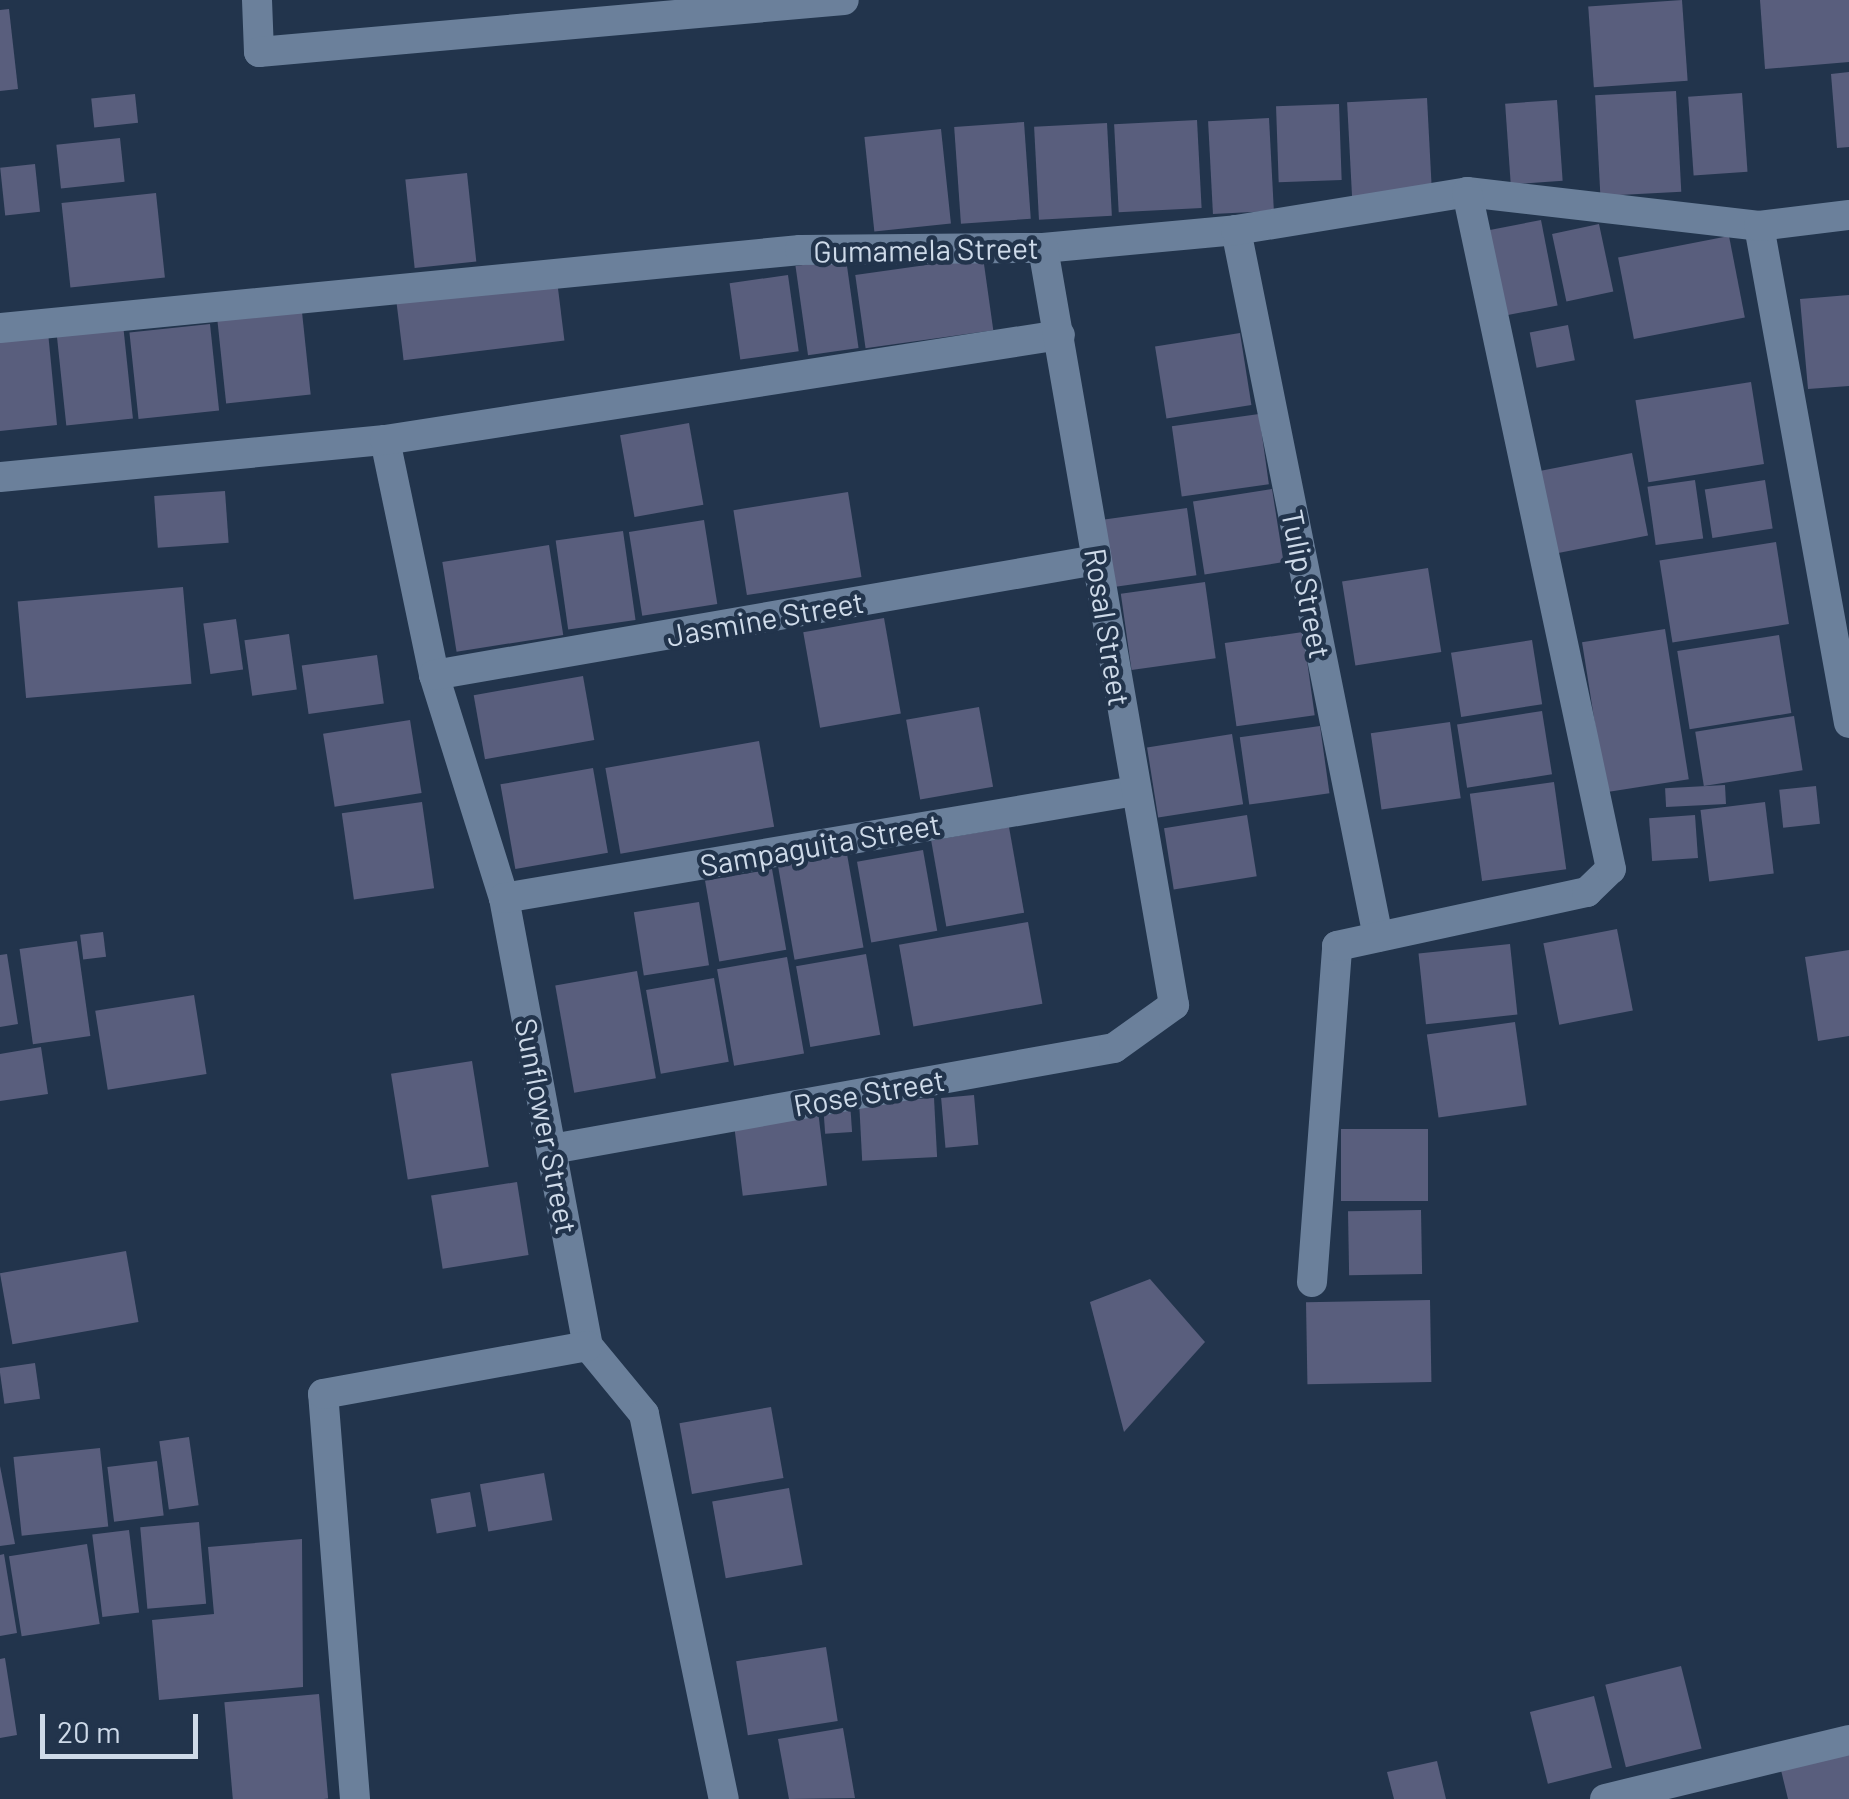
<!DOCTYPE html>
<style>
body{margin:0}
#map{position:relative;width:1849px;height:1799px;overflow:hidden;background:#22344c;font-family:Barlow,sans-serif}
div>[style]{position:absolute}
.building>*{inset:0;background:#595e7d;transform-origin:0 0}
.street>*{height:30px;margin:-15px;padding:0 15px;transform-origin:15px;border-radius:15px;background:#6b809b}
span{translate:-50% -50%;white-space:nowrap;text-align:center;line-height:1.15;-webkit-text-stroke:9px #22344c;paint-order:stroke}
.street-label{font-size:30px;color:#cedae9}
.scale{position:absolute;left:40px;top:1714px;width:158px;height:45px;box-sizing:border-box;border:5px solid #cedae9;border-top:0;padding-left:12px;font-size:30px;line-height:35px;white-space:nowrap;color:#cedae9;-webkit-text-stroke:8px #22344c;paint-order:stroke}
</style>
<div id="map">
<div class="building">
<div style="left:1682px;top:0;width:81px;height:94px;rotate:86deg"></div>
<div style="clip-path:polygon(1760px 0,1849px 0,1849px 62px,1765px 69px)"></div>
<div style="clip-path:polygon(9px 9px,18px 89px,0 91px,0 10px)"></div>
<div style="clip-path:polygon(1849px 72px,1849px 147px,1837px 148px,1831px 74px)"></div>
<div style="left:1676px;top:91px;width:101px;height:81px;rotate:87deg"></div>
<div style="left:1742px;top:93px;width:79px;height:54px;rotate:86deg"></div>
<div style="left:135px;top:94px;width:29px;height:44px;rotate:84deg"></div>
<div style="left:1427px;top:98px;width:96px;height:80px;rotate:87deg"></div>
<div style="left:1557px;top:100px;width:81px;height:52px;rotate:86deg"></div>
<div style="left:1339px;top:104px;width:76px;height:63px;rotate:88deg"></div>
<div style="left:1269px;top:118px;width:93px;height:61px;rotate:87deg"></div>
<div style="left:1197px;top:120px;width:88px;height:83px;rotate:87deg"></div>
<div style="left:1024px;top:122px;width:97px;height:70px;rotate:86deg"></div>
<div style="left:1107px;top:123px;width:93px;height:73px;rotate:87deg"></div>
<div style="left:941px;top:129px;width:95px;height:77px;rotate:84deg"></div>
<div style="left:120px;top:138px;width:44px;height:64px;rotate:84deg"></div>
<div style="left:35px;top:164px;width:48px;height:35px;rotate:84deg"></div>
<div style="left:467px;top:173px;width:89px;height:62px;rotate:84deg"></div>
<div style="left:156px;top:193px;width:85px;height:95px;rotate:84deg"></div>
<div style="left:1541px;top:220px;width:87px;height:56px;rotate:79deg"></div>
<div style="left:1599px;top:224px;width:69px;height:48px;rotate:78deg"></div>
<div style="left:1729px;top:236px;width:83px;height:113px;rotate:79deg"></div>
<div style="left:983px;top:257px;width:74px;height:129px;rotate:82deg"></div>
<div style="left:846px;top:259px;width:90px;height:51px;rotate:82deg"></div>
<div style="left:556px;top:272px;width:69px;height:162px;rotate:83deg"></div>
<div style="left:788px;top:275px;width:77px;height:59px;rotate:82deg"></div>
<div style="clip-path:polygon(1849px 295px,1849px 386px,1808px 389px,1800px 299px)"></div>
<div style="left:302px;top:312px;width:83px;height:85px;rotate:84deg"></div>
<div style="left:123px;top:324px;width:95px;height:67px;rotate:84deg"></div>
<div style="left:210px;top:324px;width:87px;height:81px;rotate:84deg"></div>
<div style="left:1568px;top:325px;width:36px;height:39px;rotate:79deg"></div>
<div style="clip-path:polygon(48px 332px,57px 425px,0 431px,0 337px)"></div>
<div style="left:1240px;top:333px;width:73px;height:86px;rotate:81deg"></div>
<div style="left:1751px;top:382px;width:83px;height:117px;rotate:81deg"></div>
<div style="left:1259px;top:414px;width:71px;height:88px;rotate:82deg"></div>
<div style="left:689px;top:423px;width:83px;height:70px;rotate:80deg"></div>
<div style="left:1632px;top:453px;width:84px;height:98px;rotate:79deg"></div>
<div style="left:1695px;top:480px;width:59px;height:48px;rotate:82deg"></div>
<div style="left:1765px;top:480px;width:49px;height:61px;rotate:81deg"></div>
<div style="left:1272px;top:489px;width:74px;height:80px;rotate:81deg"></div>
<div style="left:225px;top:491px;width:52px;height:71px;rotate:86deg"></div>
<div style="left:848px;top:492px;width:86px;height:116px;rotate:81deg"></div>
<div style="left:1187px;top:508px;width:68px;height:87px;rotate:82deg"></div>
<div style="left:704px;top:520px;width:85px;height:76px;rotate:81deg"></div>
<div style="left:623px;top:531px;width:90px;height:68px;rotate:82deg"></div>
<div style="left:1776px;top:542px;width:83px;height:118px;rotate:81deg"></div>
<div style="left:549px;top:545px;width:91px;height:108px;rotate:81deg"></div>
<div style="left:1428px;top:568px;width:85px;height:87px;rotate:81deg"></div>
<div style="left:1205px;top:582px;width:77px;height:85px;rotate:82deg"></div>
<div style="left:183px;top:587px;width:97px;height:166px;rotate:85deg"></div>
<div style="left:884px;top:618px;width:97px;height:82px;rotate:80deg"></div>
<div style="left:236px;top:619px;width:51px;height:33px;rotate:82deg"></div>
<div style="left:1665px;top:629px;width:152px;height:84px;rotate:81deg"></div>
<div style="left:1303px;top:632px;width:84px;height:79px;rotate:82deg"></div>
<div style="left:289px;top:634px;width:56px;height:45px;rotate:82deg"></div>
<div style="left:1779px;top:635px;width:79px;height:103px;rotate:81deg"></div>
<div style="left:1532px;top:640px;width:65px;height:82px;rotate:81deg"></div>
<div style="left:377px;top:655px;width:49px;height:76px;rotate:82deg"></div>
<div style="left:583px;top:676px;width:65px;height:111px;rotate:80deg"></div>
<div style="left:979px;top:707px;width:81px;height:74px;rotate:80deg"></div>
<div style="left:1542px;top:711px;width:64px;height:86px;rotate:81deg"></div>
<div style="left:1794px;top:716px;width:55px;height:100px;rotate:81deg"></div>
<div style="left:410px;top:720px;width:74px;height:88px;rotate:81deg"></div>
<div style="left:1450px;top:722px;width:77px;height:80px;rotate:82deg"></div>
<div style="left:1320px;top:726px;width:68px;height:81px;rotate:82deg"></div>
<div style="left:1232px;top:734px;width:71px;height:86px;rotate:81deg"></div>
<div style="left:759px;top:741px;width:87px;height:156px;rotate:80deg"></div>
<div style="left:593px;top:768px;width:86px;height:94px;rotate:80deg"></div>
<div style="left:1554px;top:782px;width:88px;height:85px;rotate:82deg"></div>
<div style="left:1725px;top:785px;width:19px;height:60px;rotate:87deg"></div>
<div style="left:1816px;top:786px;width:38px;height:37px;rotate:84deg"></div>
<div style="left:422px;top:802px;width:87px;height:81px;rotate:82deg"></div>
<div style="left:1765px;top:802px;width:72px;height:65px;rotate:83deg"></div>
<div style="left:1247px;top:815px;width:62px;height:84px;rotate:81deg"></div>
<div style="left:1695px;top:815px;width:43px;height:46px;rotate:86deg"></div>
<div style="left:1009px;top:827px;width:87px;height:79px;rotate:80deg"></div>
<div style="left:923px;top:850px;width:82px;height:67px;rotate:80deg"></div>
<div style="left:847px;top:854px;width:95px;height:70px;rotate:80deg"></div>
<div style="left:772px;top:869px;width:82px;height:68px;rotate:80deg"></div>
<div style="left:699px;top:902px;width:64px;height:66px;rotate:81deg"></div>
<div style="left:1028px;top:922px;width:83px;height:131px;rotate:80deg"></div>
<div style="left:1617px;top:929px;width:83px;height:75px;rotate:79deg"></div>
<div style="left:103px;top:932px;width:25px;height:23px;rotate:83deg"></div>
<div style="left:77px;top:941px;width:96px;height:58px;rotate:82deg"></div>
<div style="left:1510px;top:944px;width:71px;height:92px;rotate:84deg"></div>
<div style="clip-path:polygon(1849px 950px,1849px 1036px,1818px 1041px,1805px 957px)"></div>
<div style="clip-path:polygon(7px 954px,18px 1024px,0 1027px,0 955px)"></div>
<div style="left:866px;top:954px;width:82px;height:71px;rotate:80deg"></div>
<div style="left:787px;top:957px;width:98px;height:71px;rotate:80deg"></div>
<div style="left:637px;top:971px;width:109px;height:83px;rotate:80deg"></div>
<div style="left:714px;top:978px;width:85px;height:69px;rotate:80deg"></div>
<div style="left:194px;top:995px;width:80px;height:100px;rotate:81deg"></div>
<div style="left:1515px;top:1022px;width:84px;height:89px;rotate:82deg"></div>
<div style="clip-path:polygon(41px 1047px,48px 1094px,0 1101px,0 1054px)"></div>
<div style="left:472px;top:1061px;width:107px;height:82px;rotate:81deg"></div>
<div style="left:974px;top:1095px;width:50px;height:33px;rotate:85deg"></div>
<div style="left:934px;top:1098px;width:59px;height:75px;rotate:87deg"></div>
<div style="left:850px;top:1102px;width:30px;height:27px;rotate:86deg"></div>
<div style="left:818px;top:1111px;width:75px;height:85px;rotate:83deg"></div>
<div style="left:1341px;top:1129px;width:87px;height:72px"></div>
<div style="left:517px;top:1182px;width:74px;height:87px;rotate:81deg"></div>
<div style="left:1421px;top:1210px;width:64px;height:73px;rotate:89deg"></div>
<div style="left:126px;top:1251px;width:72px;height:128px;rotate:80deg"></div>
<div style="clip-path:polygon(1150px 1279px,1205px 1342px,1124px 1432px,1090px 1302px)"></div>
<div style="left:1430px;top:1300px;width:82px;height:124px;rotate:89deg"></div>
<div style="left:35px;top:1363px;width:36px;height:36px;rotate:82deg"></div>
<div style="left:771px;top:1407px;width:72px;height:93px;rotate:80deg"></div>
<div style="left:189px;top:1437px;width:69px;height:30px;rotate:82deg"></div>
<div style="left:100px;top:1448px;width:79px;height:87px;rotate:84deg"></div>
<div style="left:157px;top:1461px;width:55px;height:50px;rotate:83deg"></div>
<div style="clip-path:polygon(0 1466px,15px 1544px,0 1546px)"></div>
<div style="left:544px;top:1473px;width:48px;height:65px;rotate:80deg"></div>
<div style="left:789px;top:1488px;width:78px;height:78px;rotate:80deg"></div>
<div style="left:470px;top:1492px;width:35px;height:40px;rotate:80deg"></div>
<div style="left:199px;top:1522px;width:82px;height:59px;rotate:85deg"></div>
<div style="left:129px;top:1530px;width:83px;height:37px;rotate:83deg"></div>
<div style="clip-path:polygon(302px 1539px,303px 1687px,159px 1700px,152px 1620px,214px 1614px,208px 1547px)"></div>
<div style="left:87px;top:1544px;width:81px;height:79px;rotate:81deg"></div>
<div style="clip-path:polygon(4px 1554px,17px 1633px,0 1636px,0 1555px)"></div>
<div style="left:826px;top:1647px;width:75px;height:91px;rotate:81deg"></div>
<div style="clip-path:polygon(5px 1658px,17px 1735px,0 1738px,0 1659px)"></div>
<div style="left:1681px;top:1666px;width:85px;height:78px;rotate:76deg"></div>
<div style="left:319px;top:1694px;width:105px;height:95px;rotate:85deg"></div>
<div style="left:1594px;top:1696px;width:74px;height:66px;rotate:76deg"></div>
<div style="clip-path:polygon(843px 1728px,855px 1798px,789px 1799px,778px 1739px)"></div>
<div style="clip-path:polygon(1849px 1749px,1849px 1799px,1788px 1799px,1780px 1766px)"></div>
<div style="clip-path:polygon(1437px 1761px,1446px 1799px,1394px 1799px,1387px 1772px)"></div>
</div>
<div class="street">
<div style="left:257px;top:0;width:52px;rotate:87.8deg"></div>
<div style="left:259px;top:52px;width:587px;rotate:-5.08deg"></div>
<div style="left:1759px;top:226px;width:505px;rotate:79.74deg"></div>
<div style="left:1236px;top:230px;width:721px;rotate:78.64deg"></div>
<div style="left:0;top:328px;width:804px;rotate:-5.57deg"></div>
<div style="left:800px;top:250px;width:243px;rotate:-0.5deg"></div>
<div style="left:1043px;top:248px;width:194px;rotate:-5.3deg"></div>
<div style="left:1236px;top:230px;width:234px;rotate:-9.3deg"></div>
<div style="left:1467px;top:192px;width:294px;rotate:6.6deg"></div>
<div style="left:1759px;top:226px;width:91px;rotate:-7deg"></div>
<div style="left:385px;top:440px;width:240px;rotate:78.2deg"></div>
<div style="left:434px;top:675px;width:234px;rotate:72.6deg"></div>
<div style="left:504px;top:898px;width:456px;rotate:79.4deg"></div>
<div style="left:588px;top:1346px;width:88px;rotate:50.5deg"></div>
<div style="left:644px;top:1414px;width:393px;rotate:78.3deg"></div>
<div style="left:0;top:477px;width:387px;rotate:-5.5deg"></div>
<div style="left:385px;top:440px;width:683px;rotate:-8.84deg"></div>
<div style="left:434px;top:675px;width:672px;rotate:-9.85deg"></div>
<div style="left:504px;top:898px;width:640px;rotate:-9.62deg"></div>
<div style="left:552px;top:1149px;width:571px;rotate:-10.19deg"></div>
<div style="left:1114px;top:1048px;width:74px;rotate:-35.6deg"></div>
<div style="left:1174px;top:1005px;width:768px;rotate:-99.82deg"></div>
<div style="left:1312px;top:1282px;width:337px;rotate:-85.7deg"></div>
<div style="left:1337px;top:946px;width:256px;rotate:-12.2deg"></div>
<div style="left:1587px;top:892px;width:33px;rotate:-44deg"></div>
<div style="left:1611px;top:869px;width:692px;rotate:-102.01deg"></div>
<div style="left:355px;top:1799px;width:406px;rotate:-94.5deg"></div>
<div style="left:323px;top:1394px;width:269px;rotate:-10.3deg"></div>
<div style="left:1605px;top:1799px;width:251px;rotate:-13.6deg"></div>
</div>
<div class="street-label">
<span style="left:926px;top:249px;rotate:-1deg">Gumamela Street</span>
<span style="left:1307px;top:584px;rotate:79deg">Tulip Street</span>
<span style="left:765px;top:618px;rotate:-10deg">Jasmine Street</span>
<span style="left:1108px;top:627px;rotate:81deg">Rosal Street</span>
<span style="left:820px;top:844px;rotate:-10deg">Sampaguita Street</span>
<span style="left:869px;top:1092px;rotate:-10deg">Rose Street</span>
<span style="left:547px;top:1126px;rotate:79deg">Sunflower Street</span>
</div>
<div class="scale">20 m</div>
</div>
